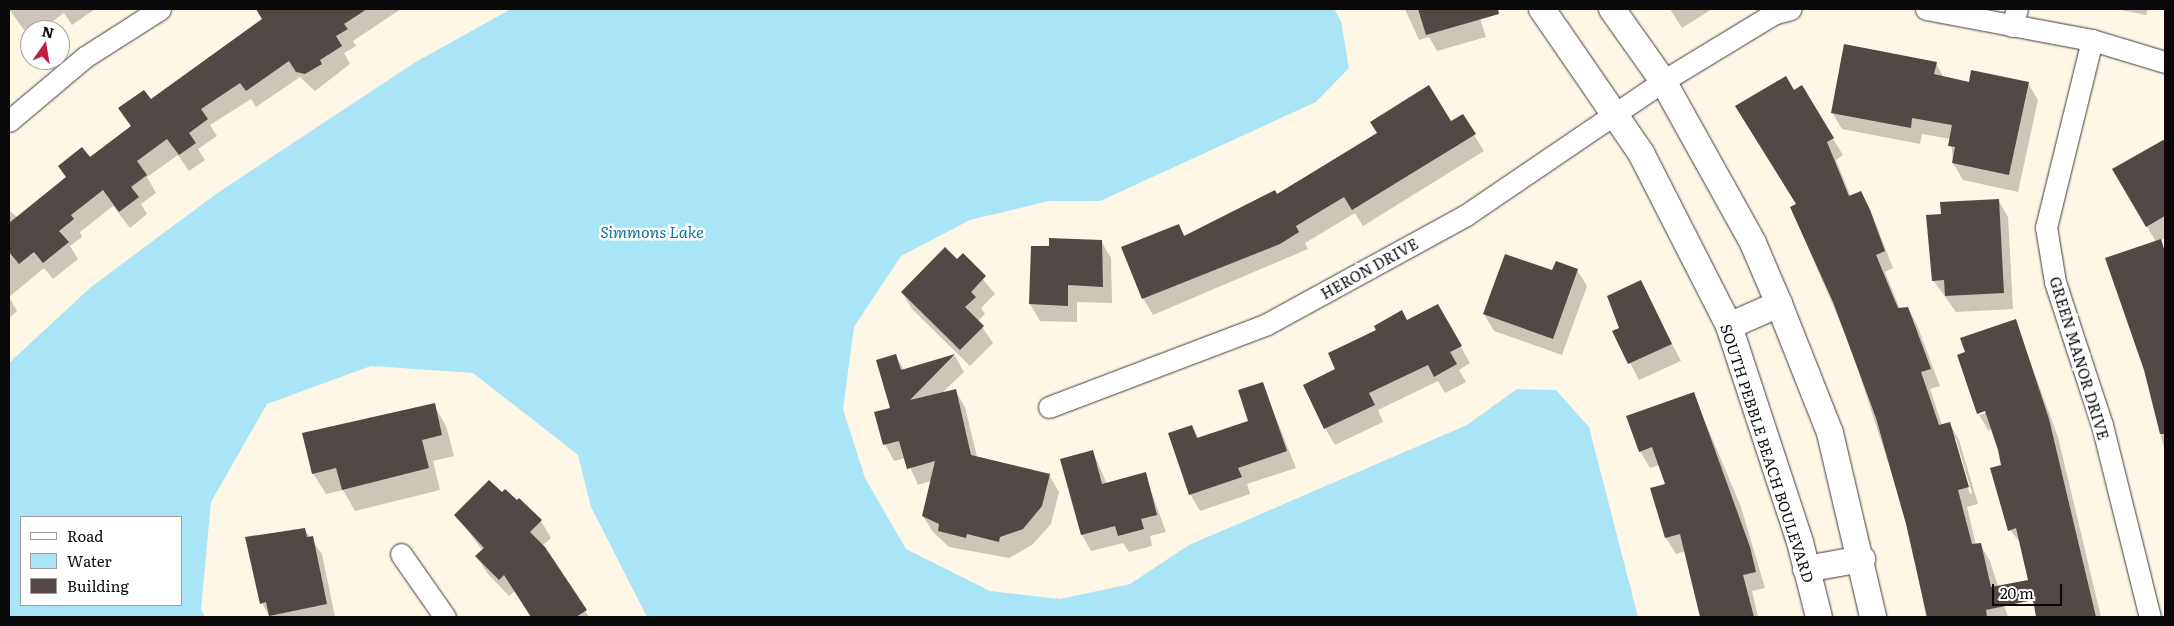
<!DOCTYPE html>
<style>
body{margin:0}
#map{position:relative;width:2174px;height:626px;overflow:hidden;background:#fff7e6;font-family:Literata,serif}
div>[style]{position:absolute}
.water>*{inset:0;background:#aae5f7}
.shadow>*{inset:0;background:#0003}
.building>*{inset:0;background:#524946}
.roads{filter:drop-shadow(0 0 1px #3c3c3c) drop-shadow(0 0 1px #3c3c3c)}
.minor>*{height:21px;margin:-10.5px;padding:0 10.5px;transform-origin:10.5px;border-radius:10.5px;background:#fff}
.tertiary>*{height:26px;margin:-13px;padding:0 13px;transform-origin:13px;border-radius:13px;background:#fff}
span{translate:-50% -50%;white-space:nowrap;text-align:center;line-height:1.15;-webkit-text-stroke:5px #fff;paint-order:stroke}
.street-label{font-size:15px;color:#090909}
.water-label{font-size:16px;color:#12729c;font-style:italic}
.frame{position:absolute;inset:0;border:10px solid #090909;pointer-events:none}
.legend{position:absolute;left:20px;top:516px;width:162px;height:90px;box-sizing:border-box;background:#fff;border:1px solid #9d9d9d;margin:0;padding:6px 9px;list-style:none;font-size:15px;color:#090909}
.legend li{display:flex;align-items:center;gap:10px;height:25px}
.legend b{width:25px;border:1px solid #9d9d9d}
.north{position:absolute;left:20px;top:20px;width:50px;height:50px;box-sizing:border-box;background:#fff;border:1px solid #9d9d9d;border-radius:50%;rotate:13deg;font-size:14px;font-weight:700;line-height:20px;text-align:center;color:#090909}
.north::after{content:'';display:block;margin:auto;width:18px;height:22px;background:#bb203c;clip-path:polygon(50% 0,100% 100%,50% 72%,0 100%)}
.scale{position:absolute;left:1992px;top:584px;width:70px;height:22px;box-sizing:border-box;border:2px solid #090909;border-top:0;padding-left:6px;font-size:15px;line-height:18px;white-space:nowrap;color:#090909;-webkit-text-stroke:4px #fff;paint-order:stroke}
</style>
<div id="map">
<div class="water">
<div style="clip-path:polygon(evenodd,511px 9px,1334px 9px,1341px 21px,1349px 68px,1316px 102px,1100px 201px,1049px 201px,970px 220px,901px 256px,854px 327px,843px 409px,865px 478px,906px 549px,990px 591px,1060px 599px,1130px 584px,1189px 545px,1467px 425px,1517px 389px,1556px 390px,1589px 427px,1638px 617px,647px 617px,591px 507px,578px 455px,473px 373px,371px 366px,267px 404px,211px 502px,201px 609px,205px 617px,9px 617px,9px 363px,91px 287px,216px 194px,414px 63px,511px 9px,21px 517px,181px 517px,181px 605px,21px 605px,21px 517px)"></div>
</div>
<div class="shadow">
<div style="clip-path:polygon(9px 9px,95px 9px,72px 25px,64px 13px,43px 28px,38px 21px,24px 30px)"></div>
<div style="clip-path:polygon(267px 9px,401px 9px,353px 41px,356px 46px,344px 53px,350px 64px,315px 91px,300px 77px,256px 107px,251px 99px,210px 125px,217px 136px,198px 149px,205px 160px,189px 171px,178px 155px,147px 177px,156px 193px,141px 204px,147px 214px,130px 228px,113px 206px,80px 232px,82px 237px,70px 246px,78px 259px,53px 279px,44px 268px,9px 297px,17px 311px,9px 318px,9px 210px,18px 218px,67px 179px,59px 166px,90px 159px,132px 128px,120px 109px,151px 101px,264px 20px,260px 13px)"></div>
<div style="clip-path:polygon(1405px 9px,1477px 9px,1486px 37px,1437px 51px,1429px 37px,1419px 40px)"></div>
<div style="clip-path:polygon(1670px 9px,1712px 9px,1682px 28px)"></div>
<div style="clip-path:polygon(2116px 9px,2148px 9px,2146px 15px)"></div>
<div style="clip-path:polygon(1936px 63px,1944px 78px,1970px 84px,2028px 83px,2038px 100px,2018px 192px,1963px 180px,1953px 163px,1951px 139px,1922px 134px,1920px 144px,1842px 129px,1832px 112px)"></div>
<div style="clip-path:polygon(evenodd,1801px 87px,1843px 155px,1836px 160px,1851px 197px,1861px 192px,1870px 209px,1893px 268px,1885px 272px,1900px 309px,1908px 308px,1917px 325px,1940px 386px,1930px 389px,1942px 425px,1949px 423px,1959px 440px,1978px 504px,1967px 507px,1976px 545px,1980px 544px,1990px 561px,2008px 617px,1926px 617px,1908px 524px,1850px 345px,1791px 208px,1798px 205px,1794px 91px,1801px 87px,1954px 439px,1956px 439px,1972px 493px,1970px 494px,1954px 439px)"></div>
<div style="clip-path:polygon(1451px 122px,1474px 135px,1484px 151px,1363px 226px,1355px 213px,1305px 243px,1308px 249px,1153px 315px,1143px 298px,1178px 226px,1185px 237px)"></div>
<div style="clip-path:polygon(2165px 140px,2165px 238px,2160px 241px,2165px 250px,2165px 453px,2145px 369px,2156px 242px,2114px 170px)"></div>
<div style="clip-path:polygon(1998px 200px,2008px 217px,2013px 309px,1956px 312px,1933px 280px,1942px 215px)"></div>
<div style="clip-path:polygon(1101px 241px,1111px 258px,1112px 303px,1077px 302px,1077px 322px,1040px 321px,1030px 304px,1032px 247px)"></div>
<div style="clip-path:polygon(963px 255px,995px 294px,981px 308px,985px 314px,978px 321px,993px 343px,970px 366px,912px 309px,902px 292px)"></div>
<div style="clip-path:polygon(1577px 270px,1587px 286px,1562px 355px,1494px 331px,1484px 314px,1553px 272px)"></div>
<div style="clip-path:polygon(1640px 282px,1681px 361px,1639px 380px,1614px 332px,1621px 329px)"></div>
<div style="clip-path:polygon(1437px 305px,1470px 363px,1459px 370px,1466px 382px,1445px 393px,1438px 381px,1378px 410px,1383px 422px,1335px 445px,1325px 428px,1337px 370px)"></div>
<div style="clip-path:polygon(evenodd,2015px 321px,2058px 437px,2101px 617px,2037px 617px,2023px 546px,2010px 530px,2000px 449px,1992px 429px,1988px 430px,1978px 413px,2015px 321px,1991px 408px,1991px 411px,1979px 415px,1979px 412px,1991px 408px)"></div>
<div style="clip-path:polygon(896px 356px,904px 370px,955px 356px,964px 372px,942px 393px,955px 390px,965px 407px,977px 457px,1049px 475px,1059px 492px,1051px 524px,1032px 545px,1009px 558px,949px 547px,933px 532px,923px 516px,931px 481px,918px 485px,906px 458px,894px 461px,885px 444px)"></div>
<div style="clip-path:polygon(1262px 383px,1296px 468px,1247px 484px,1250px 494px,1200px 511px,1190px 494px,1192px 426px,1199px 439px,1250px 421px)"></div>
<div style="clip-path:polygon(1693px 393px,1741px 507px,1765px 588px,1752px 591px,1758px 617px,1702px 617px,1686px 551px,1676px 554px,1666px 538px,1666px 484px,1659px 465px,1650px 468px,1640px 451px)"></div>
<div style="clip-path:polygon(434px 405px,446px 426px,454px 456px,433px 461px,440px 490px,355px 511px,343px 490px,326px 494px,313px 473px)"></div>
<div style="clip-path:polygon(1093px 452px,1107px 484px,1145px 474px,1166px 532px,1150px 536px,1152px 546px,1129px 552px,1123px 543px,1091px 551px,1082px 535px)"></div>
<div style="clip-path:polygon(502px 494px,541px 521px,551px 538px,542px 546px,589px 617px,532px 617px,515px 591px,509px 596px,487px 573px,477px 557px,483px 551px,456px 515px)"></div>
<div style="clip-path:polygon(305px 530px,322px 554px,335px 617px,270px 617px,262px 603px)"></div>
</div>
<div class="building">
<div style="clip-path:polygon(256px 9px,367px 9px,344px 24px,348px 29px,336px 36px,342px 46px,320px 60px,322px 64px,305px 74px,296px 72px,289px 61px,246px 91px,240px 83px,201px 109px,208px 119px,189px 133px,196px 143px,179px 155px,167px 139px,137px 161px,147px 175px,131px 187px,139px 197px,119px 212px,103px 190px,71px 215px,74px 219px,59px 231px,69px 242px,43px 263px,34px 252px,19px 264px,9px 252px,9px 223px,66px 177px,58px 166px,82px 147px,90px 157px,131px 126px,118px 108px,144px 90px,151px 99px,262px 19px)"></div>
<div style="clip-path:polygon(1418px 9px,1498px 9px,1499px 14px,1426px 35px)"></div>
<div style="clip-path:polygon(1844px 44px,1937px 62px,1934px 74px,1969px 82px,1971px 70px,2029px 82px,2009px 175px,1952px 163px,1955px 147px,1948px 146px,1952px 125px,1912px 118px,1911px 128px,1831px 113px)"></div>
<div style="clip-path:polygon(1786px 76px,1794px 90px,1802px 85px,1834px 138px,1827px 142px,1849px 196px,1861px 191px,1870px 210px,1885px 251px,1876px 255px,1898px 308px,1908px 307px,1931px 369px,1921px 372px,1939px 425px,1950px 422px,1969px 487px,1958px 490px,1972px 544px,1981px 543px,1991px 587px,2028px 580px,2016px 528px,2008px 531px,1990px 468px,2001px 465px,1998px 450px,1985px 411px,1977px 414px,1957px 355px,1965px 352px,1960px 338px,2016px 319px,2049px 419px,2096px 617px,2036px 617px,2033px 600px,1986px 610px,1987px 617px,1927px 617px,1906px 524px,1876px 418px,1833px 302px,1790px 207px,1796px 204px,1735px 106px)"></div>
<div style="clip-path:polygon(1429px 85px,1451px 121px,1463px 114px,1476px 134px,1352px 210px,1344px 197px,1296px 226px,1299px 232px,1280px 244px,1142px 299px,1121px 247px,1179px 224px,1184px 236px,1275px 190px,1277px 194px,1377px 133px,1370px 122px)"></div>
<div style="clip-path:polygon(2165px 139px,2165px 216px,2146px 227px,2112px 169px)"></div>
<div style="clip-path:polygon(1999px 199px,2004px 293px,1945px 296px,1944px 280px,1932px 281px,1926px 215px,1941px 214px,1940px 202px)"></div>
<div style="clip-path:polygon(1049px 238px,1102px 240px,1103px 287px,1068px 285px,1068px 306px,1029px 304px,1031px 246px,1049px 246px)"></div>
<div style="clip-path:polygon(2161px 239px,2165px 252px,2165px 434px,2160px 434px,2144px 370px,2105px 258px)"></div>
<div style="clip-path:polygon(945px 247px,957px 259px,963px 253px,986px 276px,971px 292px,976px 297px,965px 307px,984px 326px,960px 350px,901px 292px)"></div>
<div style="clip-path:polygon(1505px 254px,1552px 270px,1556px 261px,1578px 269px,1553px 339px,1483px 314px)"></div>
<div style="clip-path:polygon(1641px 280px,1672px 344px,1628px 364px,1612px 331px,1619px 328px,1607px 296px)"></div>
<div style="clip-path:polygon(1438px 304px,1462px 346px,1450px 352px,1457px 364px,1434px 377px,1428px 365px,1369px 393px,1375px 405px,1324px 429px,1303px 385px,1335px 369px,1328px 353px,1376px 330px,1374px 326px,1402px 310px,1407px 320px)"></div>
<div style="clip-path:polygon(896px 354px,901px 370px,955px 354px,910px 400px,956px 389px,971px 455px,1050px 474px,1042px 506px,1023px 529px,1000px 537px,999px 542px,967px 534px,966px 538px,938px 531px,939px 524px,922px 516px,935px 461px,907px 469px,899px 441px,883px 445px,874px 412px,890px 408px,876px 360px)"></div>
<div style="clip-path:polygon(1263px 382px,1287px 451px,1238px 468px,1242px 477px,1189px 495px,1168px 433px,1192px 425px,1197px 438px,1248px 421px,1238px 390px)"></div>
<div style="clip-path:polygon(1694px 392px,1750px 547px,1756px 572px,1743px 575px,1754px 617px,1700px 617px,1680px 534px,1665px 538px,1650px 488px,1665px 484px,1652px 447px,1639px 452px,1626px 416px)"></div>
<div style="clip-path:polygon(435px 403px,442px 435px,422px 440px,429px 468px,342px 490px,336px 468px,312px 474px,302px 433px)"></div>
<div style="clip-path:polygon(1093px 450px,1102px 484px,1146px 472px,1157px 515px,1141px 519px,1144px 529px,1118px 536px,1115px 526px,1081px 535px,1060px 459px)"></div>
<div style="clip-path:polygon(489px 480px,502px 492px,505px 489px,517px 500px,519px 498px,542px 520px,530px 532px,545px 547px,587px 610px,576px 617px,531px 617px,504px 575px,499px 580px,475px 556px,484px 548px,454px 515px)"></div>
<div style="clip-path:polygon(305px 528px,307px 537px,313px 536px,327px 604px,269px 616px,266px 602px,260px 604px,245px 537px)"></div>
</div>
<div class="roads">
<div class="minor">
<div style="left:1926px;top:9px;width:169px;rotate:10.6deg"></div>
<div style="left:2092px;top:40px;width:76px;rotate:16.8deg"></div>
<div style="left:2012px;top:26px;width:18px;rotate:-74deg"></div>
<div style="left:2092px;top:40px;width:193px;rotate:103.8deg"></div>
<div style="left:2046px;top:227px;width:56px;rotate:80.7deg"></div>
<div style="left:2055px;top:282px;width:151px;rotate:71.8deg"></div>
<div style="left:2102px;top:425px;width:198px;rotate:76deg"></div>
<div style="left:9px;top:121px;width:99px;rotate:-40.1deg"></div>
<div style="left:85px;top:57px;width:89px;rotate:-32.6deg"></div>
<div style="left:1049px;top:407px;width:233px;rotate:-20.8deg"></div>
<div style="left:1267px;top:324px;width:227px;rotate:-28.7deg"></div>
<div style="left:1466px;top:215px;width:238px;rotate:-34.2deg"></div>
<div style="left:1663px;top:81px;width:129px;rotate:-31.3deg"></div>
<div style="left:1773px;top:14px;width:18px;rotate:-16deg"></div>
<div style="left:401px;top:554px;width:77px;rotate:55.1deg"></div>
</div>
<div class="tertiary">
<div style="left:1542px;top:9px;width:175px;rotate:55.5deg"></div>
<div style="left:1641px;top:153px;width:194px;rotate:63deg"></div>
<div style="left:1729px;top:326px;width:227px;rotate:71.8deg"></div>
<div style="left:1800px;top:542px;width:77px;rotate:75.8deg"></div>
<div style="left:1612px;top:9px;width:88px;rotate:54.7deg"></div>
<div style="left:1663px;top:81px;width:185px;rotate:60.9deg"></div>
<div style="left:1753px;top:243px;width:66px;rotate:66.9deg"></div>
<div style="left:1779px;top:304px;width:139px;rotate:68.4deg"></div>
<div style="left:1830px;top:433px;width:189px;rotate:76.8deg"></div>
<div style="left:1729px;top:326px;width:55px;rotate:-23.7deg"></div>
<div style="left:1806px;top:569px;width:57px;rotate:-10.1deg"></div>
</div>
</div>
<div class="street-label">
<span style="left:1369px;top:268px;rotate:-29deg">HERON DRIVE</span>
<span style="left:2080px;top:358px;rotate:73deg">GREEN MANOR DRIVE</span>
<span style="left:1768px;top:453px;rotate:72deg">SOUTH PEBBLE BEACH BOULEVARD</span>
</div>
<div class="water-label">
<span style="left:652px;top:231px">Simmons Lake</span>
</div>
<div class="frame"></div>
<ul class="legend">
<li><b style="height:6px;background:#fff"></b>Road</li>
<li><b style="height:14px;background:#aae5f7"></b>Water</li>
<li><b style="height:14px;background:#524946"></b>Building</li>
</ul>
<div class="north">N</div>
<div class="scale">20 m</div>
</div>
